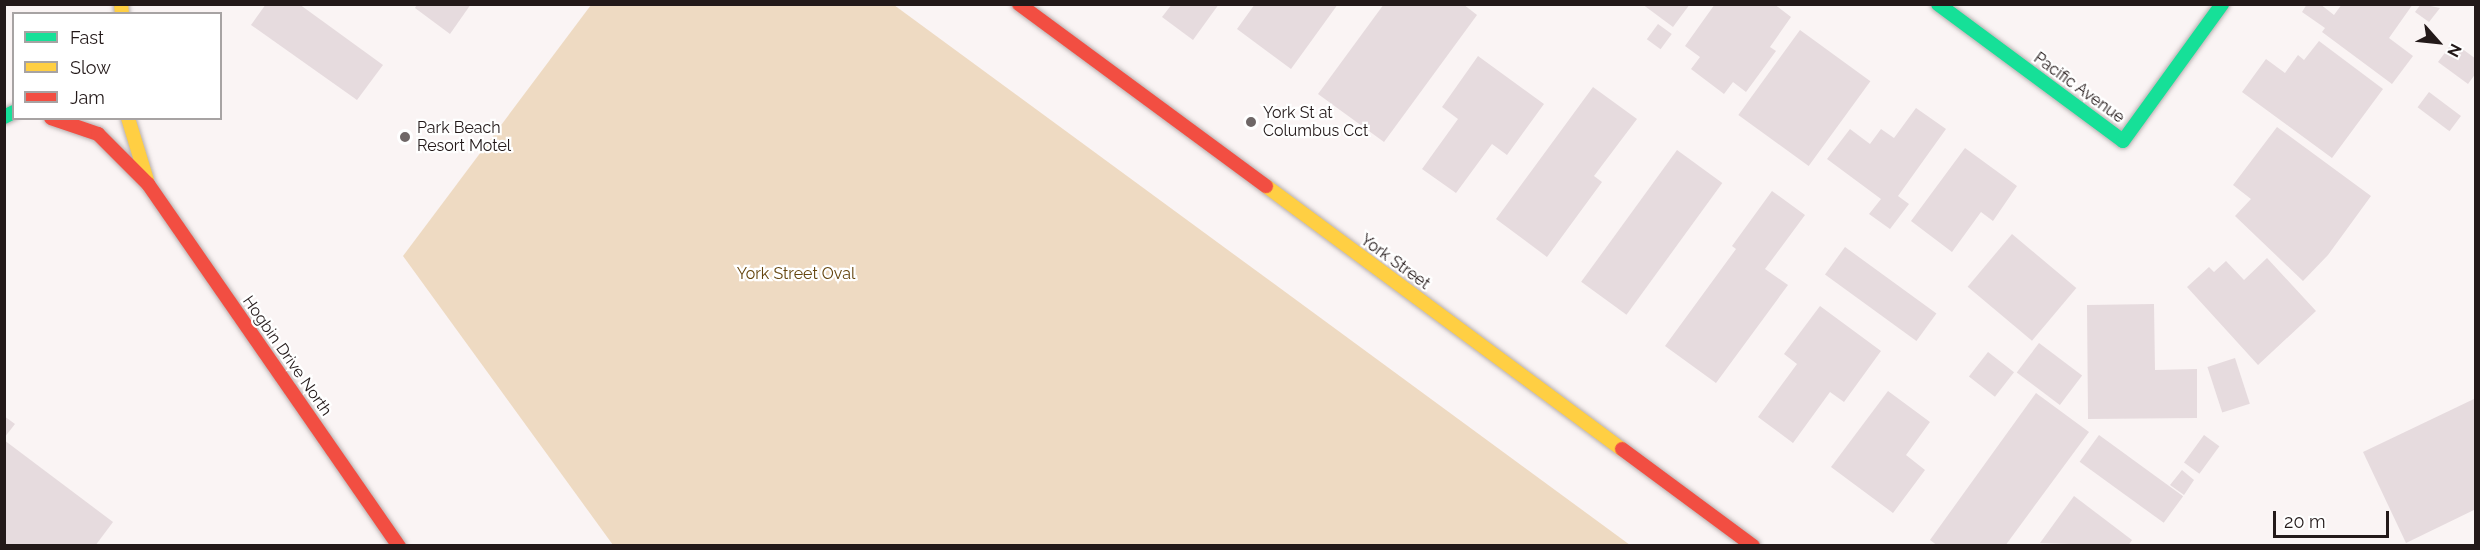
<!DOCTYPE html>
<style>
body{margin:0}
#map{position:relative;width:2480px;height:550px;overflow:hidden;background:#faf4f4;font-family:Raleway,sans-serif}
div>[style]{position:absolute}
.green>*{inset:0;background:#eedac2}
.building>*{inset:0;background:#e6dbde;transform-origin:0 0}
.roads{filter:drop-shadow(0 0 2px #b8b0b0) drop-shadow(0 0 2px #b8b0b0)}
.fast>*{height:14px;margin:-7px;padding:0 7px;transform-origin:7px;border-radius:7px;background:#16e098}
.slow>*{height:14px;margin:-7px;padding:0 7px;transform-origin:7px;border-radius:7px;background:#ffcf43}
.jam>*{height:14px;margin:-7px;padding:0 7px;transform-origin:7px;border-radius:7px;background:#f24e42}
.dots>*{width:16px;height:16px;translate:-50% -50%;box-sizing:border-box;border:3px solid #fff;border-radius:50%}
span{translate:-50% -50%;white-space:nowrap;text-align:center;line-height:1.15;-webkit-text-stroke:4.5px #fff;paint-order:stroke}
.street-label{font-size:16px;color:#231919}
.poi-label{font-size:16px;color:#231919}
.left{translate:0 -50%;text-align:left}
.park-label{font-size:16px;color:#65450e}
.frame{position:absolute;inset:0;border:6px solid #231919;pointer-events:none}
.legend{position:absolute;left:12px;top:12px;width:210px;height:108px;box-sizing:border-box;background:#fff;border:2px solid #a7a3a3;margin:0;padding:8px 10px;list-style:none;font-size:18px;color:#231919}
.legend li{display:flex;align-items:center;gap:12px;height:30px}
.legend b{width:30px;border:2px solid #a7a3a3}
.north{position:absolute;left:2408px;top:12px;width:60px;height:60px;-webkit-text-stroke:4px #fff;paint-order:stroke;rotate:117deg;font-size:16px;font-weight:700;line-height:24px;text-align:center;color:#231919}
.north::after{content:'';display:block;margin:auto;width:21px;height:27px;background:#231919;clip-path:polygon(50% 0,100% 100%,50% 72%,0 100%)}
.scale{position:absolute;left:2273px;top:511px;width:116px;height:27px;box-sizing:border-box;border:3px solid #231919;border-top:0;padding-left:8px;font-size:18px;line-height:21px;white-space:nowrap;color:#231919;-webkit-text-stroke:4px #fff;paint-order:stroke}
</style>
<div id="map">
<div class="green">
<div style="clip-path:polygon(591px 5px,894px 5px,1630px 545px,613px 545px,403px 256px)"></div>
</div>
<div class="building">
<div style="clip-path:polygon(266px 4px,299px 4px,383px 65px,357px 100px,251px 25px)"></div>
<div style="clip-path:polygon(417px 4px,471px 4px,450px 34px,415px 8px)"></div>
<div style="clip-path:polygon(1172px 4px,1219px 4px,1193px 40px,1162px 17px)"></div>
<div style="clip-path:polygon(1255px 4px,1338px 4px,1291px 69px,1237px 29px)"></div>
<div style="clip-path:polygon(1384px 4px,1463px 4px,1477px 15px,1384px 142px,1318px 94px)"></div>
<div style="clip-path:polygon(1642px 4px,1690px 4px,1673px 27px)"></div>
<div style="clip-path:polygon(1715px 4px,1774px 4px,1791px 17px,1770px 47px,1776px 51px,1746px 92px,1733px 82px,1724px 94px,1691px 69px,1700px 57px,1685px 46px)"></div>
<div style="clip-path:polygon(2307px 4px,2320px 4px,2334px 15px,2342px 4px,2413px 4px,2389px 38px,2413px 56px,2392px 84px,2322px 32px,2325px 28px,2302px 12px)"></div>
<div style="clip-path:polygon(2421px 4px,2440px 8px,2429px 22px,2415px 12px)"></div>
<div style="left:1658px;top:24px;width:17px;height:19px;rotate:36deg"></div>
<div style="left:1800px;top:30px;width:87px;height:105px;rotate:36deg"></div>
<div style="clip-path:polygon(2319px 41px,2383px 89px,2332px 158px,2242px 92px,2266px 59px,2285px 73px,2298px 55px,2304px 60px)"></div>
<div style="clip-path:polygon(2453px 42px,2476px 59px,2476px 73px,2468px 84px,2438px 62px)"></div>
<div style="clip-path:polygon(1478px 56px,1544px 104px,1507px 155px,1492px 144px,1456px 193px,1422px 169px,1458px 119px,1442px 107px)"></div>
<div style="clip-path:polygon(1593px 87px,1637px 119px,1594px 176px,1602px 182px,1547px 257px,1496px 219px)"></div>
<div style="left:2429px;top:92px;width:40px;height:19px;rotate:37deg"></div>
<div style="clip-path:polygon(1916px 108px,1946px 129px,1898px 196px,1909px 204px,1890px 229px,1869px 214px,1881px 199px,1827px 159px,1850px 129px,1870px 144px,1881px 129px,1894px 138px)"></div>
<div style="clip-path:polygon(2277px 127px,2371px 196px,2328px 255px,2303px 281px,2235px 216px,2251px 199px,2233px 185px)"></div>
<div style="clip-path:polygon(1965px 148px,2017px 186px,1993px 221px,1981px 212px,1952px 252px,1911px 221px)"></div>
<div style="left:1677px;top:150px;width:56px;height:163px;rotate:36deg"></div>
<div style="clip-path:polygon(1772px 191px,1805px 215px,1765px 269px,1788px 285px,1716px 383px,1665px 346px,1736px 249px,1732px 246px)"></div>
<div style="left:2012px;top:234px;width:84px;height:69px;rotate:40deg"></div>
<div style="left:1845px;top:247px;width:113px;height:34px;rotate:36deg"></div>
<div style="clip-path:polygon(2267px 258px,2316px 311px,2258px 365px,2187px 287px,2209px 267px,2214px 272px,2226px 261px,2244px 280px)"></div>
<div style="clip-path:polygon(2154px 304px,2155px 370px,2197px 369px,2197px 418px,2088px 419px,2087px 305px)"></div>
<div style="clip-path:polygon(1820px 306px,1881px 351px,1844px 402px,1830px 392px,1793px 443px,1758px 417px,1797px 364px,1784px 354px)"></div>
<div style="left:2039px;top:343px;width:54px;height:37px;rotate:37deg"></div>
<div style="left:1988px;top:352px;width:33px;height:31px;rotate:38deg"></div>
<div style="left:2235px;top:358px;width:48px;height:29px;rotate:72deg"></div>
<div style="clip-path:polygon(1888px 391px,1930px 422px,1906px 455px,1925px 470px,1893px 513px,1831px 467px)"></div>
<div style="clip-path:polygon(2036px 393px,2089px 432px,2005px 546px,1938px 546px,1930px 540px)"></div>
<div style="clip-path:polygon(2476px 398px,2476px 509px,2406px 543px,2363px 452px)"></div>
<div style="clip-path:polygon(4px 416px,15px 424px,4px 438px)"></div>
<div style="left:2099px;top:435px;width:104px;height:33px;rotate:36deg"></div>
<div style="left:2204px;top:435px;width:19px;height:34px;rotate:36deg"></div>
<div style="clip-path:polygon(4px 440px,113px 522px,95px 546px,4px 546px)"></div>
<div style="clip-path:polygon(2182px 470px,2194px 480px,2184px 495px,2170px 485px)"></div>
<div style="clip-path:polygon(2074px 496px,2132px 540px,2128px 546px,2040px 543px)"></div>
</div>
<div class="roads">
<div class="fast">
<div style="left:1938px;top:4px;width:230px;rotate:36.5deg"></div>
<div style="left:2123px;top:141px;width:169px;rotate:-54.1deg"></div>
<div style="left:4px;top:117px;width:11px;rotate:-27deg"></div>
</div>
<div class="slow">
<div style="left:121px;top:4px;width:10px;rotate:84deg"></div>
<div style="left:128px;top:118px;width:65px;rotate:73deg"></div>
<div style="left:1266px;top:186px;width:443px;rotate:36.5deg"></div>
</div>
<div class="jam">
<div style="left:1019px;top:4px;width:307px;rotate:36.4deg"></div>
<div style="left:51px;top:118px;width:50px;rotate:18.8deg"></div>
<div style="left:98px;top:134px;width:71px;rotate:45deg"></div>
<div style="left:148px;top:184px;width:441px;rotate:55.3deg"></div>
<div style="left:1622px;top:449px;width:163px;rotate:36.5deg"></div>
</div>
</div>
<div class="dots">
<div style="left:1251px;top:122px;background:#6e6666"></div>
<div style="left:405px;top:137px;background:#6e6666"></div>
</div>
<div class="street-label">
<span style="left:2079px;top:88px;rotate:36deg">Pacific Avenue</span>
<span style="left:1395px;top:262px;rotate:36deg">York Street</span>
<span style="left:287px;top:356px;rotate:55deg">Hogbin Drive North</span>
</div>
<div class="poi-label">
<span class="left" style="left:1263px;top:122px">York St at<br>Columbus Cct</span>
<span class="left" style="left:417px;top:137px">Park Beach<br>Resort Motel</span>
</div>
<div class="park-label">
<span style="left:796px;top:274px">York Street Oval</span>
</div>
<div class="frame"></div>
<ul class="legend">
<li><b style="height:8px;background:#16e098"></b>Fast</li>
<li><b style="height:8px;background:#ffcf43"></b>Slow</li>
<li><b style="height:8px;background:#f24e42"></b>Jam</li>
</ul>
<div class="north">N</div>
<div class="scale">20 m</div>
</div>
